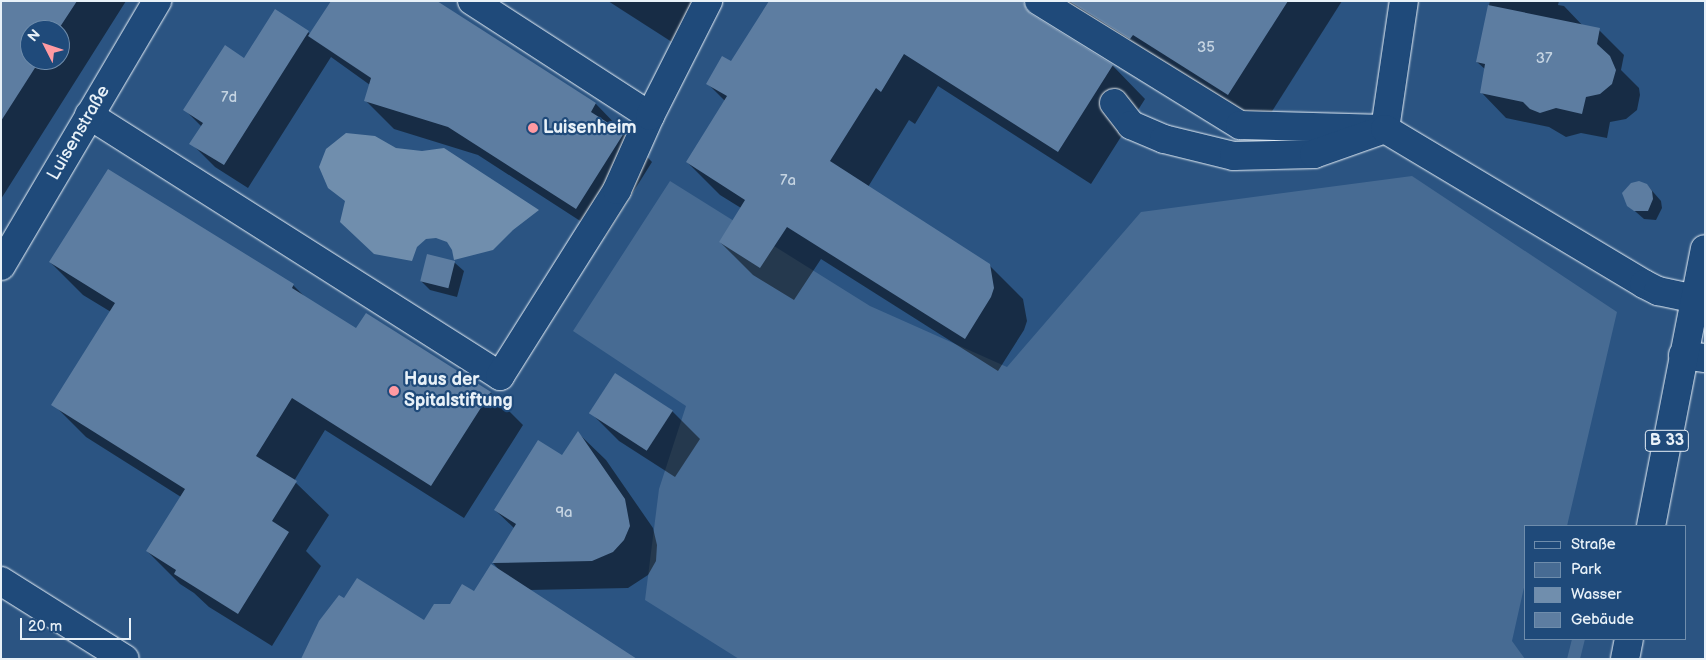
<!DOCTYPE html>
<meta charset="utf-8">
<style>
body{margin:0}
#map{position:relative;width:1706px;height:660px;overflow:hidden;background:#2b5482;font-family:"Balsamiq Sans",sans-serif}
div>[style]{position:absolute}
.green>*{inset:0;background:#476b93}
.water>*{inset:0;background:#708ead}
.shadow>*{inset:0;background:#0007}
.building>*{inset:0;background:#5d7da1;transform-origin:0 0}
.roads{filter:drop-shadow(0 0 1px #e8f1f8) drop-shadow(0 0 1px #e8f1f8)}
.minor>*{height:28px;margin:-14px;padding:0 14px;transform-origin:14px;border-radius:14px;background:#1f4a7a}
.major>*{height:28px;margin:-14px;padding:0 14px;transform-origin:14px;border-radius:14px;background:#1f4a7a}
.dots>*{width:14px;height:14px;translate:-50% -50%;box-sizing:border-box;border:2px solid #1f4a7a;border-radius:50%}
span{translate:-50% -50%;white-space:nowrap;text-align:center;line-height:1.15;-webkit-text-stroke:4.5px #1f4a7a;paint-order:stroke}
.number-label{font-size:15px;color:#c5d4e2}
.number-label span{-webkit-text-stroke-width:0}
.shield-label span{padding:1px 4px;background:#1f4a7a;border:1px solid;border-radius:4px;-webkit-text-stroke-width:0}
.shield-label{font-size:16px;color:#e8f1f8;font-weight:700}
.poi-label{font-size:18px;color:#e8f1f8;font-weight:700}
.left{translate:0 -50%;text-align:left}
.street-label{font-size:18px;color:#e8f1f8}
.frame{position:absolute;inset:0;border:2px solid #e8f1f8;pointer-events:none}
.legend{position:absolute;left:1524px;top:525px;width:162px;height:115px;box-sizing:border-box;background:#1f4a7a;border:1px solid #6f8dac;margin:0;padding:6px 9px;list-style:none;font-size:15px;color:#e8f1f8}
.legend li{display:flex;align-items:center;gap:10px;height:25px}
.legend b{width:25px;border:1px solid #6f8dac}
.north{position:absolute;left:20px;top:20px;width:50px;height:50px;box-sizing:border-box;background:#1f4a7a;border:1px solid #6f8dac;border-radius:50%;rotate:311deg;font-size:14px;font-weight:700;line-height:20px;text-align:center;color:#e8f1f8}
.north::after{content:'';display:block;margin:auto;width:18px;height:22px;background:#ff9aa2;clip-path:polygon(50% 0,100% 100%,50% 72%,0 100%)}
.scale{position:absolute;left:20px;top:618px;width:111px;height:22px;box-sizing:border-box;border:2px solid #e8f1f8;border-top:0;padding-left:6px;font-size:15px;line-height:18px;white-space:nowrap;color:#e8f1f8;-webkit-text-stroke:4px #1f4a7a;paint-order:stroke}
</style>
<div id="map">
<div class="green">
<div style="clip-path:polygon(1412px 176px,1617px 312px,1567px 526px,1525px 526px,1525px 583px,1512px 641px,1525px 659px,739px 659px,645px 600px,659px 489px,686px 406px,573px 331px,670px 181px,870px 306px,1007px 367px,1141px 212px)"></div>
<div style="clip-path:polygon(1572px 639px,1585px 639px,1580px 659px,1567px 659px)"></div>
</div>
<div class="water">
<div style="clip-path:polygon(346px 133px,375px 136px,396px 148px,422px 151px,444px 148px,539px 210px,513px 230px,493px 250px,454px 260px,452px 250px,447px 242px,436px 238px,426px 239px,417px 247px,412px 261px,374px 254px,340px 222px,345px 201px,328px 188px,319px 167px,326px 149px)"></div>
</div>
<div class="shadow">
<div style="clip-path:polygon(evenodd,1px 1px,126px 1px,1px 199px,1px 1px,30px 30px,60px 30px,60px 60px,30px 60px,30px 30px)"></div>
<div style="clip-path:polygon(435px 1px,596px 104px,652px 162px,605px 237px,478px 155px,394px 129px,365px 100px,370px 85px,331px 57px,248px 188px,215px 167px,191px 143px,202px 127px,185px 110px,245px 60px,308px 32px,310px 34px)"></div>
<div style="clip-path:polygon(608px 1px,702px 1px,675px 44px)"></div>
<div style="clip-path:polygon(1057px 1px,1342px 1px,1262px 127px)"></div>
<div style="clip-path:polygon(1490px 1px,1559px 1px,1558px 5px,1564px 6px,1584px 27px,1599px 30px,1624px 55px,1621px 70px,1639px 88px,1640px 95px,1637px 110px,1626px 119px,1610px 122px,1607px 138px,1581px 133px,1566px 137px,1549px 127px,1506px 118px,1481px 92px,1486px 70px,1477px 62px)"></div>
<div style="clip-path:polygon(1031px 16px,1113px 66px,1145px 99px,1091px 184px,938px 86px,915px 124px,909px 120px,868px 187px,989px 265px,1023px 299px,1027px 321px,1024px 330px,998px 371px,821px 259px,794px 300px,753px 275px,720px 242px,741px 208px,720px 195px,687px 162px,725px 101px,708px 84px,731px 63px)"></div>
<div style="clip-path:polygon(1647px 185px,1661px 201px,1662px 208px,1656px 220px,1644px 219px,1628px 205px)"></div>
<div style="clip-path:polygon(428px 255px,455px 263px,464px 271px,457px 297px,430px 290px,421px 281px)"></div>
<div style="clip-path:polygon(50px 262px,293px 285px,306px 298px,356px 330px,490px 392px,523px 425px,464px 518px,325px 430px,294px 481px,329px 515px,306px 551px,321px 566px,272px 646px,209px 607px,194px 593px,180px 584px,147px 551px,181px 497px,86px 437px,53px 404px,111px 312px,83px 295px)"></div>
<div style="clip-path:polygon(672px 411px,700px 439px,675px 477px,619px 441px,591px 413px)"></div>
<div style="clip-path:polygon(578px 433px,606px 460px,653px 528px,657px 545px,656px 561px,648px 575px,628px 588px,529px 590px,307px 659px,345px 599px,425px 621px,474px 592px,500px 571px,493px 563px,515px 529px,495px 510px,562px 457px)"></div>
</div>
<div class="building">
<div style="clip-path:polygon(1px 1px,77px 1px,58px 30px,30px 30px,30px 60px,40px 60px,1px 121px)"></div>
<div style="clip-path:polygon(331px 1px,437px 1px,596px 103px,591px 112px,624px 133px,576px 209px,448px 127px,364px 101px,371px 78px,308px 36px)"></div>
<div style="clip-path:polygon(769px 1px,1023px 1px,1026px 9px,1031px 14px,1113px 65px,1058px 152px,904px 54px,881px 92px,876px 88px,830px 161px,990px 264px,994px 288px,991px 297px,965px 339px,787px 227px,760px 268px,719px 242px,745px 200px,686px 162px,727px 96px,706px 84px,722px 56px,731px 61px)"></div>
<div style="clip-path:polygon(1069px 1px,1288px 1px,1228px 95px,1133px 35px,1130px 39px)"></div>
<div style="clip-path:polygon(1488px 5px,1600px 28px,1597px 44px,1610px 56px,1616px 70px,1612px 84px,1600px 94px,1586px 97px,1582px 114px,1556px 108px,1540px 113px,1530px 109px,1523px 102px,1480px 93px,1485px 64px,1476px 62px)"></div>
<div style="clip-path:polygon(275px 9px,309px 31px,224px 165px,189px 144px,203px 123px,183px 110px,225px 45px,244px 58px)"></div>
<div style="clip-path:polygon(108px 169px,294px 284px,292px 288px,356px 328px,366px 313px,491px 392px,431px 486px,292px 398px,256px 456px,297px 481px,272px 521px,289px 532px,238px 614px,174px 574px,176px 570px,146px 551px,185px 489px,51px 405px,115px 303px,49px 262px)"></div>
<div style="clip-path:polygon(1639px 181px,1647px 184px,1652px 191px,1653px 199px,1648px 211px,1634px 211px,1627px 206px,1622px 193px,1631px 183px)"></div>
<div style="left:427px;top:254px;width:29px;height:28px;rotate:14deg"></div>
<div style="left:615px;top:373px;width:69px;height:48px;rotate:33deg"></div>
<div style="clip-path:polygon(578px 431px,625px 499px,630px 526px,624px 540px,613px 552px,592px 561px,492px 563px,516px 524px,494px 510px,538px 440px,562px 455px)"></div>
<div style="clip-path:polygon(491px 564px,637px 659px,301px 659px,319px 621px,339px 595px,344px 598px,357px 578px,424px 620px,434px 604px,450px 604px,462px 584px,474px 591px)"></div>
</div>
<div class="roads">
<div class="minor">
<div style="left:1039px;top:1px;width:236px;rotate:31.7deg"></div>
<div style="left:1240px;top:125px;width:145px;rotate:1.6deg"></div>
<div style="left:1385px;top:129px;width:129px;rotate:-81.6deg"></div>
<div style="left:1114px;top:103px;width:28px;rotate:52deg"></div>
<div style="left:1131px;top:125px;width:36px;rotate:23deg"></div>
<div style="left:1164px;top:139px;width:72px;rotate:13.7deg"></div>
<div style="left:1234px;top:156px;width:80px;rotate:-1.4deg"></div>
<div style="left:1314px;top:154px;width:75px;rotate:-19.4deg"></div>
<div style="left:1385px;top:129px;width:302px;rotate:30.9deg"></div>
<div style="left:1644px;top:284px;width:16px;rotate:27deg"></div>
<div style="left:1658px;top:291px;width:38px;rotate:12deg"></div>
<div style="left:89px;top:115px;width:487px;rotate:32.4deg"></div>
<div style="left:500px;top:376px;width:220px;rotate:-57.8deg"></div>
<div style="left:617px;top:190px;width:81px;rotate:-66deg"></div>
<div style="left:650px;top:116px;width:212px;rotate:-147.1deg"></div>
<div style="left:650px;top:116px;width:129px;rotate:-63.2deg"></div>
<div style="left:1px;top:266px;width:308px;rotate:-59.5deg"></div>
<div style="left:1683px;top:355px;width:22px;rotate:8deg"></div>
<div style="left:1px;top:581px;width:146px;rotate:32.2deg"></div>
</div>
<div class="major">
<div style="left:1651px;top:526px;width:282px;rotate:-79deg"></div>
<div style="left:1625px;top:659px;width:20px;rotate:-79deg"></div>
</div>
</div>
<div class="dots">
<div style="left:533px;top:128px;background:#ff9aa2"></div>
<div style="left:394px;top:391px;background:#ff9aa2"></div>
</div>
<div class="number-label">
<span style="left:1206px;top:48px">35</span>
<span style="left:1544px;top:59px">37</span>
<span style="left:229px;top:98px">7d</span>
<span style="left:788px;top:181px">7a</span>
<span style="left:564px;top:513px">9a</span>
</div>
<div class="shield-label">
<span style="left:1667px;top:441px">B 33</span>
</div>
<div class="poi-label">
<span class="left" style="left:543px;top:128px">Luisenheim</span>
<span class="left" style="left:404px;top:391px">Haus der<br>Spitalstiftung</span>
</div>
<div class="street-label">
<span style="left:79px;top:133px;rotate:-60deg">Luisenstraße</span>
</div>
<div class="frame"></div>
<ul class="legend">
<li><b style="height:6px;background:#1f4a7a"></b>Straße</li>
<li><b style="height:14px;background:#476b93"></b>Park</li>
<li><b style="height:14px;background:#708ead"></b>Wasser</li>
<li><b style="height:14px;background:#5d7da1"></b>Gebäude</li>
</ul>
<div class="north">N</div>
<div class="scale">20 m</div>
</div>
